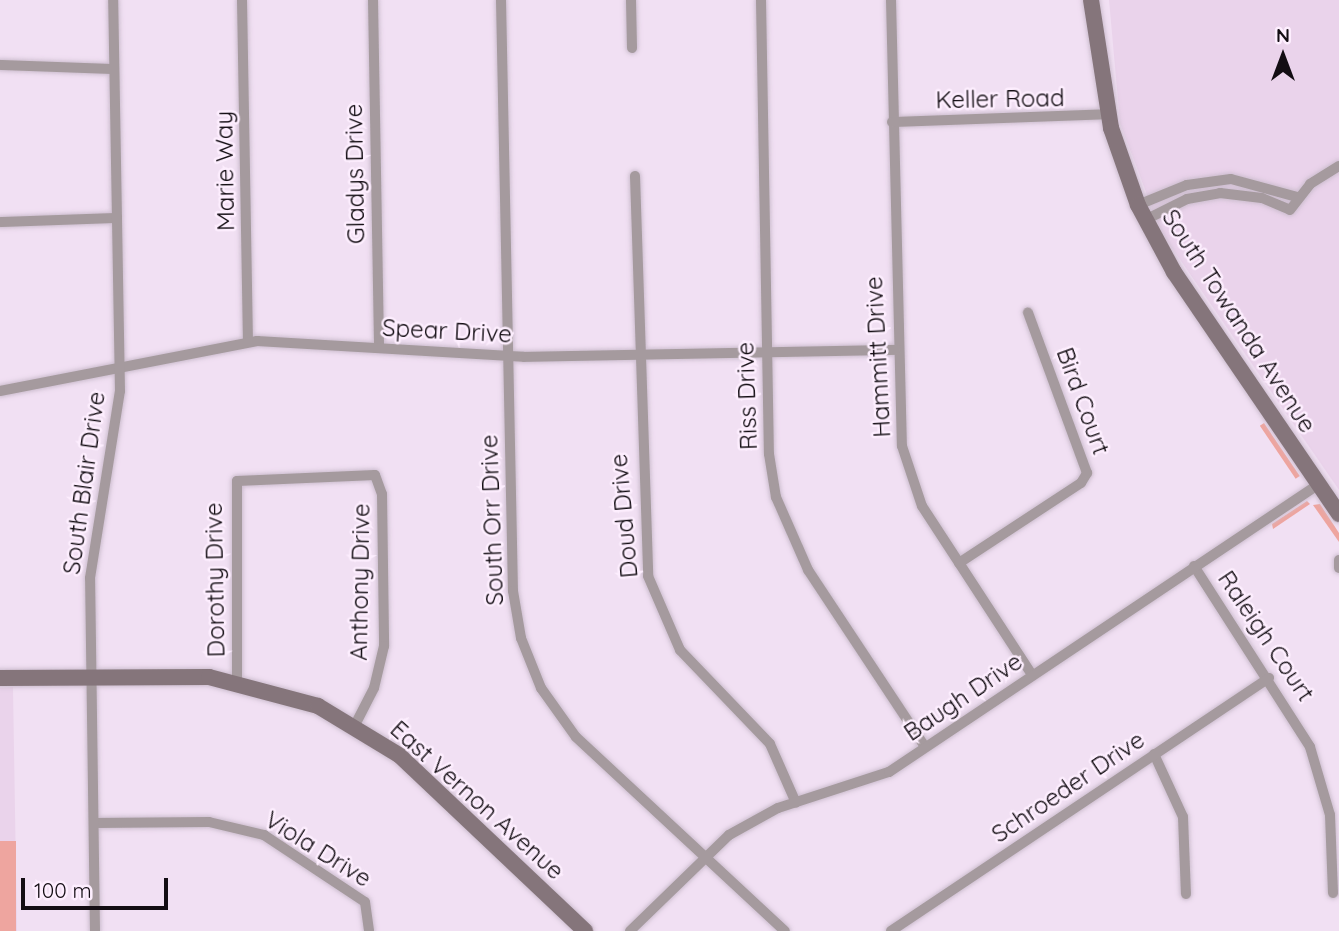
<!DOCTYPE html>
<style>
body{margin:0}
#map{position:relative;width:1339px;height:931px;overflow:hidden;background:#f1e0f3;font-family:Quicksand,sans-serif}
div>[style]{position:absolute}
.built>*{inset:0;background:#ead3eb}
.green>*{inset:0;background:#eea59f;transform-origin:0 0}
.roads{filter:drop-shadow(0 0 2px #cdbecf) drop-shadow(0 0 2px #cdbecf)}
.minor>*{height:10px;margin:-5px;padding:0 5px;transform-origin:5px;border-radius:5px;background:#a59a9e}
.secondary>*{height:16px;margin:-8px;padding:0 8px;transform-origin:8px;border-radius:8px;background:#85757b}
span{translate:-50% -50%;white-space:nowrap;text-align:center;line-height:1.15;-webkit-text-stroke:5px #fdeefe;paint-order:stroke}
.street-label{font-size:24px;color:#130d13}
.north{position:absolute;left:1248px;top:21px;width:70px;height:70px;-webkit-text-stroke:5px #fdeefe;paint-order:stroke;rotate:0deg;font-size:19px;font-weight:700;line-height:28px;text-align:center;color:#130d13}
.north::after{content:'';display:block;margin:auto;width:24px;height:32px;background:#130d13;clip-path:polygon(50% 0,100% 100%,50% 72%,0 100%)}
.scale{position:absolute;left:21px;top:878px;width:147px;height:32px;box-sizing:border-box;border:4px solid #130d13;border-top:0;padding-left:9px;font-size:21px;line-height:24px;white-space:nowrap;color:#130d13;-webkit-text-stroke:5px #fdeefe;paint-order:stroke}
</style>
<div id="map">
<div class="built">
<div style="clip-path:polygon(1109px 0,1339px 0,1339px 490px,1161px 232px,1120px 123px)"></div>
<div style="clip-path:polygon(13px 687px,17px 931px,0 931px,0 688px)"></div>
</div>
<div class="green">
<div style="left:1264px;top:423px;width:64px;height:5px;rotate:56deg"></div>
<div style="clip-path:polygon(1307px 501px,1310px 504px,1273px 529px,1272px 524px)"></div>
<div style="clip-path:polygon(1320px 504px,1339px 533px,1339px 542px,1313px 505px)"></div>
<div style="left:0;top:841px;width:16px;height:90px"></div>
</div>
<div class="roads">
<div class="minor">
<div style="left:242px;top:0;width:342px;rotate:89deg"></div>
<div style="left:373px;top:0;width:348px;rotate:89deg"></div>
<div style="left:501px;top:0;width:591px;rotate:88.84deg"></div>
<div style="left:513px;top:591px;width:48px;rotate:80.3deg"></div>
<div style="left:521px;top:638px;width:54px;rotate:68.2deg"></div>
<div style="left:541px;top:688px;width:60px;rotate:54.5deg"></div>
<div style="left:576px;top:737px;width:285px;rotate:42.9deg"></div>
<div style="left:631px;top:0;width:48px;rotate:88.8deg"></div>
<div style="left:761px;top:0;width:454px;rotate:89deg"></div>
<div style="left:769px;top:454px;width:44px;rotate:80.8deg"></div>
<div style="left:776px;top:497px;width:80px;rotate:66.3deg"></div>
<div style="left:808px;top:570px;width:212px;rotate:56.5deg"></div>
<div style="left:891px;top:0;width:446px;rotate:88.6deg"></div>
<div style="left:902px;top:446px;width:63px;rotate:71.6deg"></div>
<div style="left:922px;top:506px;width:202px;rotate:56.9deg"></div>
<div style="left:0;top:65px;width:114px;rotate:2deg"></div>
<div style="left:892px;top:122px;width:216px;rotate:-2.1deg"></div>
<div style="left:635px;top:176px;width:400px;rotate:88.1deg"></div>
<div style="left:648px;top:576px;width:81px;rotate:66.6deg"></div>
<div style="left:680px;top:650px;width:130px;rotate:46.2deg"></div>
<div style="left:770px;top:744px;width:64px;rotate:66.2deg"></div>
<div style="left:1138px;top:205px;width:53px;rotate:-22.2deg"></div>
<div style="left:1187px;top:185px;width:44px;rotate:-7.8deg"></div>
<div style="left:1231px;top:179px;width:68px;rotate:15.3deg"></div>
<div style="left:1145px;top:220px;width:47px;rotate:-26.6deg"></div>
<div style="left:1187px;top:199px;width:34px;rotate:-10deg"></div>
<div style="left:1220px;top:193px;width:42px;rotate:6.8deg"></div>
<div style="left:1262px;top:198px;width:30px;rotate:23deg"></div>
<div style="left:1290px;top:210px;width:33px;rotate:-52deg"></div>
<div style="left:1310px;top:184px;width:34px;rotate:-32deg"></div>
<div style="left:0;top:222px;width:117px;rotate:-2deg"></div>
<div style="left:0;top:391px;width:262px;rotate:-11deg"></div>
<div style="left:257px;top:341px;width:267px;rotate:3.4deg"></div>
<div style="left:524px;top:357px;width:372px;rotate:-1.1deg"></div>
<div style="left:1339px;top:560px;width:8px;rotate:90deg"></div>
<div style="left:959px;top:563px;width:146px;rotate:-33.3deg"></div>
<div style="left:1081px;top:483px;width:12px;rotate:-59deg"></div>
<div style="left:1087px;top:473px;width:171px;rotate:-110.2deg"></div>
<div style="left:1194px;top:566px;width:215px;rotate:57.3deg"></div>
<div style="left:1310px;top:747px;width:71px;rotate:73.6deg"></div>
<div style="left:1330px;top:815px;width:78px;rotate:87.8deg"></div>
<div style="left:237px;top:681px;width:200px;rotate:-90deg"></div>
<div style="left:237px;top:481px;width:138px;rotate:-2.5deg"></div>
<div style="left:375px;top:475px;width:20px;rotate:70deg"></div>
<div style="left:382px;top:494px;width:152px;rotate:89.2deg"></div>
<div style="left:384px;top:646px;width:43px;rotate:103.4deg"></div>
<div style="left:374px;top:688px;width:42px;rotate:117.2deg"></div>
<div style="left:1154px;top:754px;width:69px;rotate:65.3deg"></div>
<div style="left:1183px;top:817px;width:77px;rotate:87.8deg"></div>
<div style="left:94px;top:823px;width:115px;rotate:-0.5deg"></div>
<div style="left:209px;top:822px;width:57px;rotate:13.3deg"></div>
<div style="left:264px;top:835px;width:121px;rotate:33.6deg"></div>
<div style="left:365px;top:902px;width:29px;rotate:82deg"></div>
<div style="left:95px;top:931px;width:353px;rotate:-90.8deg"></div>
<div style="left:90px;top:578px;width:189px;rotate:-80.9deg"></div>
<div style="left:120px;top:391px;width:391px;rotate:-91deg"></div>
<div style="left:630px;top:931px;width:138px;rotate:-44.1deg"></div>
<div style="left:729px;top:835px;width:56px;rotate:-28.9deg"></div>
<div style="left:778px;top:808px;width:117px;rotate:-18deg"></div>
<div style="left:889px;top:772px;width:518px;rotate:-33.81deg"></div>
<div style="left:891px;top:931px;width:455px;rotate:-33.8deg"></div>
</div>
<div class="secondary">
<div style="left:1091px;top:0;width:130px;rotate:81.1deg"></div>
<div style="left:1111px;top:128px;width:82px;rotate:70.7deg"></div>
<div style="left:1138px;top:205px;width:76px;rotate:61.8deg"></div>
<div style="left:1174px;top:272px;width:293px;rotate:55.7deg"></div>
<div style="left:0;top:678px;width:209px;rotate:-0.3deg"></div>
<div style="left:209px;top:677px;width:113px;rotate:14.9deg"></div>
<div style="left:318px;top:706px;width:95px;rotate:31.2deg"></div>
<div style="left:399px;top:755px;width:256px;rotate:43.4deg"></div>
</div>
</div>
<div class="street-label">
<span style="left:1000px;top:99px;rotate:-1deg">Keller Road</span>
<span style="left:225px;top:171px;rotate:-91deg">Marie Way</span>
<span style="left:355px;top:174px;rotate:-91deg">Gladys Drive</span>
<span style="left:1239px;top:321px;rotate:57deg">South Towanda Avenue</span>
<span style="left:447px;top:331px;rotate:3deg">Spear Drive</span>
<span style="left:878px;top:357px;rotate:-93deg">Hammitt Drive</span>
<span style="left:747px;top:396px;rotate:-92deg">Riss Drive</span>
<span style="left:1083px;top:401px;rotate:70deg">Bird Court</span>
<span style="left:84px;top:483px;rotate:-82deg">South Blair Drive</span>
<span style="left:624px;top:516px;rotate:-95deg">Doud Drive</span>
<span style="left:492px;top:520px;rotate:-92deg">South Orr Drive</span>
<span style="left:215px;top:580px;rotate:-91deg">Dorothy Drive</span>
<span style="left:360px;top:582px;rotate:-89deg">Anthony Drive</span>
<span style="left:1266px;top:636px;rotate:56deg">Raleigh Court</span>
<span style="left:963px;top:697px;rotate:-34deg">Baugh Drive</span>
<span style="left:1068px;top:787px;rotate:-34deg">Schroeder Drive</span>
<span style="left:477px;top:800px;rotate:42deg">East Vernon Avenue</span>
<span style="left:318px;top:849px;rotate:32deg">Viola Drive</span>
</div>
<div class="north">N</div>
<div class="scale">100 m</div>
</div>
